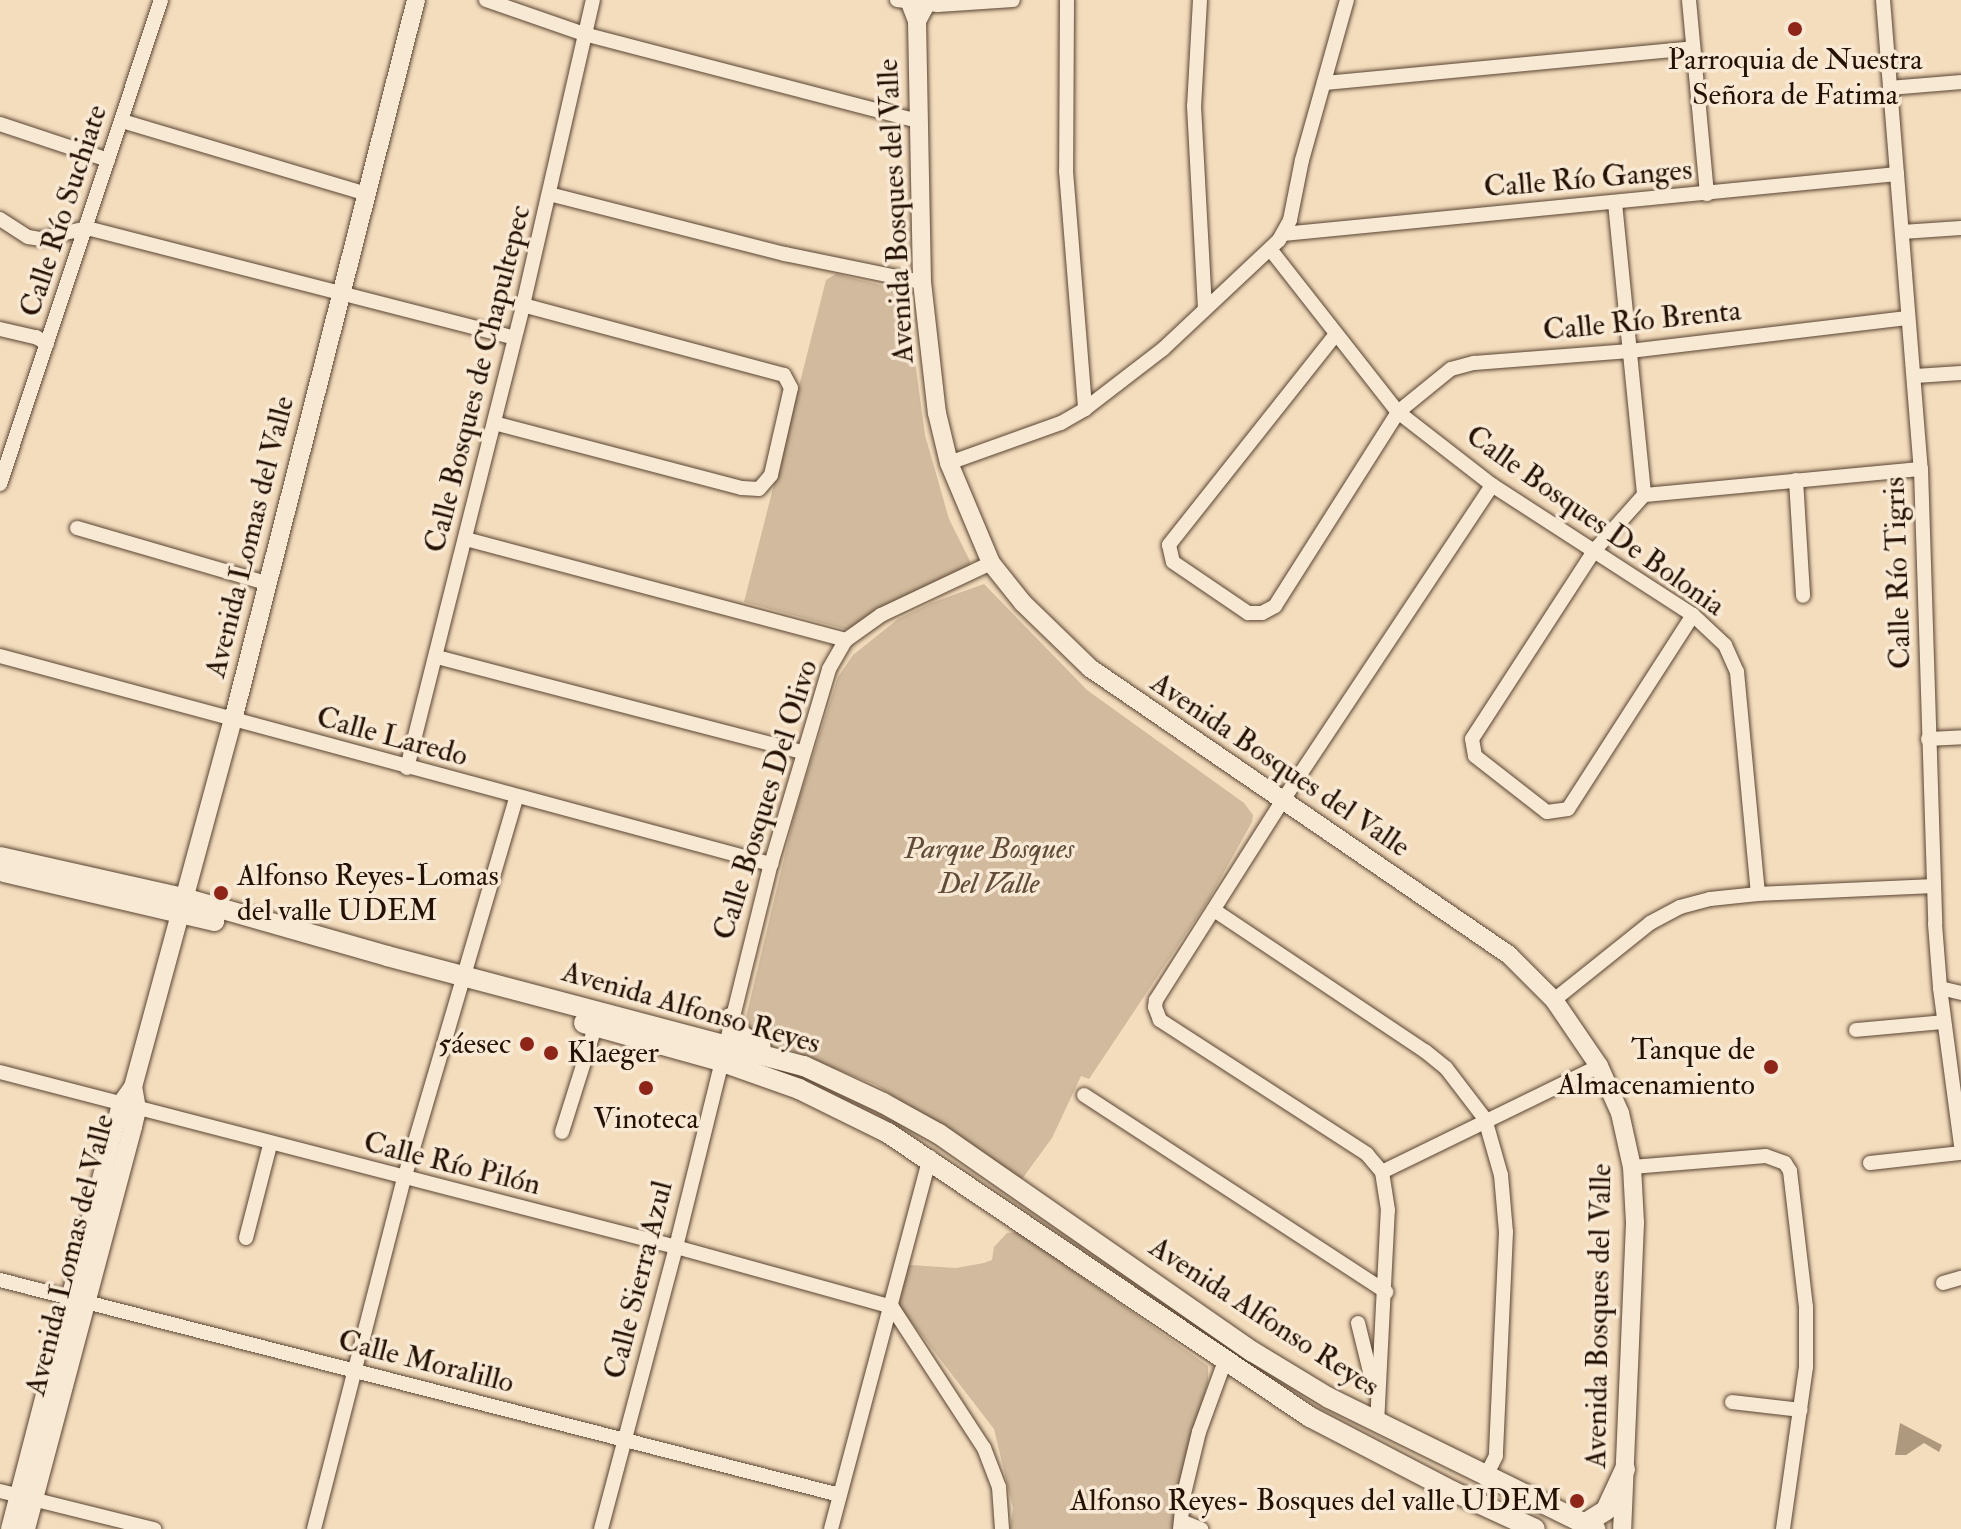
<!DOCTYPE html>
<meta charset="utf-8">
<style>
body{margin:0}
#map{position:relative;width:1961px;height:1529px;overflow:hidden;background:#f4ddbd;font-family:"IM FELL Double Pica",serif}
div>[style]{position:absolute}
.green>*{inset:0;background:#d1ba9d}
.water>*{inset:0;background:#ae987e}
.roads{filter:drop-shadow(0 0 2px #594432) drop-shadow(0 0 2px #594432)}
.minor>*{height:14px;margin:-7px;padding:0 7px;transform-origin:7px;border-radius:7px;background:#f8e9d4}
.tertiary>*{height:18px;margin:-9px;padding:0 9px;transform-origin:9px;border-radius:9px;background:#f8e9d4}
.secondary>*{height:20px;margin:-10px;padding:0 10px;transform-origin:10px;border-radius:10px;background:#f8e9d4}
.dots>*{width:22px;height:22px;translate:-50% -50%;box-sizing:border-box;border:4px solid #f8e9d4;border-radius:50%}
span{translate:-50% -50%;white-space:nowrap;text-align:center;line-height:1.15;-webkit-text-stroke:7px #f8e9d4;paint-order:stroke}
.poi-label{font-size:30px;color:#251103}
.left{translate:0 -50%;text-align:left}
.right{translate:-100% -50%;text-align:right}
.street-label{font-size:30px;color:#251103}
.park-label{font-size:30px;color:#614c39;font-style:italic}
</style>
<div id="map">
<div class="green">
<div style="clip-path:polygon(836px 274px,900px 290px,906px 295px,925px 435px,949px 519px,970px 561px,970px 569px,852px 631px,744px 602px,826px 280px)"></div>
<div style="clip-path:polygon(984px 584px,1087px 690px,1244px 803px,1253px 815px,1252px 822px,1209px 899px,1089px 1079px,1081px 1076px,1052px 1138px,1022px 1179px,876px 1085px,754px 1036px,745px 1021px,796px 809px,838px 677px,853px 655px,898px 619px,931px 603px)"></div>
<div style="clip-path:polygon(1019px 1232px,1208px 1366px,1208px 1382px,1180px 1485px,1175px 1529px,1010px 1529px,1013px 1508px,994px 1429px,896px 1302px,900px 1270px,911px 1265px,956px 1268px,984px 1263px,992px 1260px,994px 1247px,1007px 1233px)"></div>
</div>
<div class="water">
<div style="clip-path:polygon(1900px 1423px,1942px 1445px,1939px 1452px,1924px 1443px,1906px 1455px,1895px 1455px)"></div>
</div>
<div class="roads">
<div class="minor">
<div style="left:486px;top:0;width:104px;rotate:19.1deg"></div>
<div style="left:584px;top:34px;width:344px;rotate:14.6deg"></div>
<div style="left:897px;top:0;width:41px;rotate:7deg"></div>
<div style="left:938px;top:5px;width:75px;rotate:-3.8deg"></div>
<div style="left:1067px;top:0;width:171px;rotate:90.3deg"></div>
<div style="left:1066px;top:171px;width:239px;rotate:85.4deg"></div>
<div style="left:1200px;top:0;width:106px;rotate:93.2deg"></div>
<div style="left:1194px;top:106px;width:202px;rotate:86.9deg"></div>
<div style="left:1689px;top:0;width:195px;rotate:84.7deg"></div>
<div style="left:1883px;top:0;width:471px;rotate:85.4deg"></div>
<div style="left:1921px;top:469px;width:455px;rotate:88.2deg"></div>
<div style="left:1935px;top:924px;width:64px;rotate:85.5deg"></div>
<div style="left:1940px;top:988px;width:158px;rotate:82.4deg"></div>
<div style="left:1324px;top:83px;width:369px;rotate:-5.4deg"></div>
<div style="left:1890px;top:88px;width:71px;rotate:-4.8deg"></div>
<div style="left:122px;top:121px;width:256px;rotate:16.6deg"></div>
<div style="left:0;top:124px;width:114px;rotate:18.4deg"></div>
<div style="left:549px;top:194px;width:244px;rotate:14.3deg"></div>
<div style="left:785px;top:254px;width:140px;rotate:11.6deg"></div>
<div style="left:1615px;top:203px;width:293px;rotate:84.3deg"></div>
<div style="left:0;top:219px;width:33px;rotate:33deg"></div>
<div style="left:28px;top:237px;width:12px;rotate:9deg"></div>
<div style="left:40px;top:239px;width:48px;rotate:-13.2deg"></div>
<div style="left:87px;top:228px;width:441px;rotate:14.4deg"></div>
<div style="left:1902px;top:232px;width:59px;rotate:-3.9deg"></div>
<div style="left:1283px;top:234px;width:617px;rotate:-5.58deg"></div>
<div style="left:1270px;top:249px;width:207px;rotate:51.9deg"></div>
<div style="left:1398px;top:412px;width:119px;rotate:37.8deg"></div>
<div style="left:1492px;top:485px;width:239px;rotate:32.9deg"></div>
<div style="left:1693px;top:615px;width:44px;rotate:43.2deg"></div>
<div style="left:1725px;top:645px;width:30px;rotate:66deg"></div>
<div style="left:1737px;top:672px;width:223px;rotate:84.6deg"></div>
<div style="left:0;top:329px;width:37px;rotate:13deg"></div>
<div style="left:36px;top:337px;width:13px;rotate:32deg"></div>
<div style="left:1336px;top:334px;width:269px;rotate:128.4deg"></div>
<div style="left:1169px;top:545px;width:17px;rotate:77deg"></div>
<div style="left:1173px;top:562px;width:91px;rotate:34.2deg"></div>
<div style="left:1248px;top:613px;width:14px"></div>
<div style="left:1262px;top:613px;width:15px;rotate:-28deg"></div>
<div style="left:1275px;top:606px;width:230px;rotate:-57.6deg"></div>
<div style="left:1398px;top:412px;width:68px;rotate:-39.1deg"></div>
<div style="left:1451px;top:369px;width:24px;rotate:-15deg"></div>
<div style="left:1474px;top:363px;width:156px;rotate:-4.4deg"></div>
<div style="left:1630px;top:351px;width:279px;rotate:-6.8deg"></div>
<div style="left:1915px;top:376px;width:46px;rotate:-3.7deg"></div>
<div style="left:494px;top:423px;width:256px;rotate:14.7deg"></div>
<div style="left:742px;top:488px;width:17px;rotate:3deg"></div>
<div style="left:759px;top:489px;width:18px;rotate:-49deg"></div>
<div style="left:771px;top:475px;width:89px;rotate:-77.1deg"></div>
<div style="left:791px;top:388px;width:15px;rotate:-118deg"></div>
<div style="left:784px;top:375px;width:270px;rotate:-165deg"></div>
<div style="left:949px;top:463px;width:119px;rotate:-19.7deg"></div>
<div style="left:1061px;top:423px;width:28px;rotate:-30deg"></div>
<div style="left:1085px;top:409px;width:98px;rotate:-37.6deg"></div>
<div style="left:1163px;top:349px;width:159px;rotate:-43.2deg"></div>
<div style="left:1279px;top:240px;width:23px;rotate:-61deg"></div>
<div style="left:1290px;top:220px;width:61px;rotate:-78.7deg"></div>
<div style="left:1302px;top:160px;width:166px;rotate:-74.3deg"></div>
<div style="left:1796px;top:480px;width:116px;rotate:86.5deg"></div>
<div style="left:0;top:484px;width:510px;rotate:-71.6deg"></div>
<div style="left:1644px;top:495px;width:75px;rotate:131.8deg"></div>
<div style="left:1594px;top:551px;width:224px;rotate:123deg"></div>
<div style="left:1472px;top:739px;width:17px;rotate:80deg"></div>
<div style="left:1475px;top:756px;width:91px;rotate:37.9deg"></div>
<div style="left:1547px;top:812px;width:21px;rotate:-8deg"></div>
<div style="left:1568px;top:809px;width:231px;rotate:-57.2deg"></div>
<div style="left:1644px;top:495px;width:278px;rotate:-5.4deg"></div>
<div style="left:77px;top:528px;width:197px;rotate:16.2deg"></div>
<div style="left:466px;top:539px;width:393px;rotate:14.9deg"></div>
<div style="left:0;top:656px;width:799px;rotate:15.1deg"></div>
<div style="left:437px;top:657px;width:378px;rotate:14.6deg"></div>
<div style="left:1928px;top:739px;width:33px;rotate:-3deg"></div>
<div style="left:407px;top:768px;width:477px;rotate:-75.9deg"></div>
<div style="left:523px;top:305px;width:313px;rotate:-77.1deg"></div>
<div style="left:1214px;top:910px;width:254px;rotate:33.8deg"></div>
<div style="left:1425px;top:1051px;width:27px;rotate:39deg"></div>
<div style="left:1446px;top:1068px;width:64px;rotate:52.6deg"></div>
<div style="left:1485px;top:1119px;width:58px;rotate:74.1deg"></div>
<div style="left:1501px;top:1175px;width:57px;rotate:85deg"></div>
<div style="left:1506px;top:1232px;width:224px;rotate:92.6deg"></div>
<div style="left:1496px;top:1456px;width:25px;rotate:117deg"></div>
<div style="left:1940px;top:988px;width:22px;rotate:13deg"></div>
<div style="left:1554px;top:1000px;width:123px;rotate:-38.7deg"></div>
<div style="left:1650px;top:923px;width:34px;rotate:-28deg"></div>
<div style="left:1680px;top:907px;width:31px;rotate:-15deg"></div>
<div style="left:1710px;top:899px;width:48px;rotate:-5.9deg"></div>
<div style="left:1758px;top:894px;width:175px;rotate:-2.6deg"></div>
<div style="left:1856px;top:1030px;width:88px;rotate:-5.2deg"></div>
<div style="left:0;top:1072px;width:698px;rotate:14.51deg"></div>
<div style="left:676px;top:1247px;width:224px;rotate:15.5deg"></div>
<div style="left:892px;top:1307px;width:168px;rotate:56.9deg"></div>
<div style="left:984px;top:1448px;width:42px;rotate:69deg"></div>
<div style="left:999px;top:1487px;width:42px;rotate:85.9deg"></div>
<div style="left:1084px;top:1095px;width:361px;rotate:33.1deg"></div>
<div style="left:562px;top:1132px;width:116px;rotate:-72.5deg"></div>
<div style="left:1870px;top:1163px;width:92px;rotate:-6.3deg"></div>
<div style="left:1632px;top:1167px;width:134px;rotate:-4.7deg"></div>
<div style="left:1766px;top:1156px;width:20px;rotate:20deg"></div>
<div style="left:1785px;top:1163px;width:9px;rotate:58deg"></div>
<div style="left:1790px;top:1171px;width:137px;rotate:83.3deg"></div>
<div style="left:1806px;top:1307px;width:60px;rotate:90deg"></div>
<div style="left:1806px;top:1367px;width:164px;rotate:98.1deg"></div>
<div style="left:1382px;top:1172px;width:242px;rotate:-26deg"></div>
<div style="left:246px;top:1238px;width:96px;rotate:-75.5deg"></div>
<div style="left:0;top:1280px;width:867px;rotate:14.36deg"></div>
<div style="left:1943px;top:1283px;width:19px;rotate:-16deg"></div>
<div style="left:1358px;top:1323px;width:71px;rotate:76.2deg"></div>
<div style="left:1732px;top:1402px;width:69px;rotate:6.6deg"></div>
<div style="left:1377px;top:1424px;width:214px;rotate:-87.1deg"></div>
<div style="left:1388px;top:1210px;width:38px;rotate:-99deg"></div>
<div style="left:1382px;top:1172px;width:23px;rotate:-130deg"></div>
<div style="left:1367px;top:1154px;width:247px;rotate:-147.1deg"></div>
<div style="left:1160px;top:1020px;width:14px;rotate:-111deg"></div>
<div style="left:1155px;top:1007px;width:7px;rotate:-82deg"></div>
<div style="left:1156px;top:1000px;width:237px;rotate:-57.6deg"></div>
<div style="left:1283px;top:800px;width:378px;rotate:-56.4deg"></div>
<div style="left:0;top:1491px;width:159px;rotate:13.9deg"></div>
<div style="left:1181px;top:1521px;width:22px;rotate:22deg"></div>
<div style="left:314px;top:1529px;width:361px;rotate:-75.6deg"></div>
<div style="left:404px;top:1179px;width:397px;rotate:-73.6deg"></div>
<div style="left:601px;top:1529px;width:292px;rotate:-75.1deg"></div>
<div style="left:676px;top:1247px;width:395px;rotate:-76.1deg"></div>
<div style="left:771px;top:864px;width:203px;rotate:-73.4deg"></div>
<div style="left:829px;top:669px;width:34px;rotate:-60deg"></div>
<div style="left:846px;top:640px;width:43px;rotate:-35.5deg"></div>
<div style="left:881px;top:615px;width:122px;rotate:-25.3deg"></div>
<div style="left:831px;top:1529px;width:385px;rotate:-75.1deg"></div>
<div style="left:1180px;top:1529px;width:31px;rotate:-84deg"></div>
<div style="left:1183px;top:1498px;width:68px;rotate:-76.4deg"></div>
<div style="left:1199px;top:1432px;width:76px;rotate:-69.9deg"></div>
</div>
<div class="tertiary">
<div style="left:909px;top:0;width:22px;rotate:69deg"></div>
<div style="left:917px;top:21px;width:261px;rotate:88.9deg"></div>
<div style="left:922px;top:282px;width:132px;rotate:83.5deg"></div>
<div style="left:937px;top:413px;width:51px;rotate:76.5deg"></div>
<div style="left:949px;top:463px;width:108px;rotate:67.2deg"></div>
<div style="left:991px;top:563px;width:51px;rotate:51.3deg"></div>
<div style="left:1023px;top:603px;width:93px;rotate:44.1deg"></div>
<div style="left:1090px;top:668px;width:508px;rotate:34.41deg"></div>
<div style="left:1509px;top:955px;width:64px;rotate:45deg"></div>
<div style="left:1554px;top:1000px;width:80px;rotate:55.7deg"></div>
<div style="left:1599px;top:1066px;width:51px;rotate:65.9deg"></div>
<div style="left:1620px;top:1113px;width:55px;rotate:77.5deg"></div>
<div style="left:1632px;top:1167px;width:56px;rotate:86.9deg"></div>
<div style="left:1635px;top:1223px;width:306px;rotate:92.4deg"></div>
<div style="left:917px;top:21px;width:24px;rotate:-62deg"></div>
<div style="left:10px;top:1529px;width:420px;rotate:-75.4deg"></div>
<div style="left:116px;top:1123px;width:20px;rotate:-75deg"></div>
<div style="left:121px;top:1104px;width:21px;rotate:-55deg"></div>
<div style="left:133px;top:1087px;width:380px;rotate:-74.8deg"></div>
<div style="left:233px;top:720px;width:743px;rotate:-75.74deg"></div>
<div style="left:26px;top:1529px;width:416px;rotate:-75.1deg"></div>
<div style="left:133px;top:1127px;width:18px;rotate:-77deg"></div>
<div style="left:137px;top:1109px;width:22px;rotate:-100deg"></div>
</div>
<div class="secondary">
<div style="left:0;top:857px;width:189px;rotate:12.6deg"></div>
<div style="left:184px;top:898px;width:211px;rotate:15.9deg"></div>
<div style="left:387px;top:956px;width:431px;rotate:14.8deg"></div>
<div style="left:804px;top:1066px;width:87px;rotate:25.1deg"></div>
<div style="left:883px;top:1103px;width:64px;rotate:29deg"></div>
<div style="left:939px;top:1134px;width:382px;rotate:34.8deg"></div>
<div style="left:1253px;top:1352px;width:89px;rotate:31.2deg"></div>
<div style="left:1329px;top:1398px;width:297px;rotate:26.2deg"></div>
<div style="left:4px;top:872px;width:216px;rotate:13.1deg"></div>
<div style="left:730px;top:1018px;width:22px;rotate:56deg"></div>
<div style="left:742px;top:1036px;width:21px;rotate:28deg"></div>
<div style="left:584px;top:1023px;width:141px;rotate:15.6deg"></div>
<div style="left:720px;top:1061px;width:84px;rotate:19.5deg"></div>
<div style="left:799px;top:1089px;width:99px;rotate:26.3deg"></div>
<div style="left:888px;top:1133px;width:509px;rotate:33.94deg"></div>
<div style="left:1310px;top:1417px;width:160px;rotate:27.5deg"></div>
<div style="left:1452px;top:1491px;width:91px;rotate:24.6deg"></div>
<div style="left:1584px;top:1524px;width:26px;rotate:-32deg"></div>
<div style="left:1606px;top:1510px;width:45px;rotate:-65.1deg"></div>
</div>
</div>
<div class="dots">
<div style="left:1795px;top:29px;background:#8f2418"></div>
<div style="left:221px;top:893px;background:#8f2418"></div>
<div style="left:527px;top:1044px;background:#8f2418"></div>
<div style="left:551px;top:1053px;background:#8f2418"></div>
<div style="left:1771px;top:1067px;background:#8f2418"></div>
<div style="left:646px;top:1088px;background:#8f2418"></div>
<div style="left:1577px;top:1501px;background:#8f2418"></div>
</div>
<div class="poi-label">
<span style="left:1795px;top:77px">Parroquia de Nuestra<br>Señora de Fatima</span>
<span class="left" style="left:237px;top:893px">Alfonso Reyes-Lomas<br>del valle UDEM</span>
<span class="right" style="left:511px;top:1044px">5áesec</span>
<span class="right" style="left:1755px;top:1067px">Tanque de<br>Almacenamiento</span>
<span class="left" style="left:567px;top:1053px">Klaeger</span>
<span style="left:646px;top:1119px">Vinoteca</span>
<span class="right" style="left:1561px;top:1501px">Alfonso Reyes- Bosques del valle UDEM</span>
</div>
<div class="street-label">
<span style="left:1588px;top:179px;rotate:-5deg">Calle Río Ganges</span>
<span style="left:64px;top:211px;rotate:-72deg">Calle Río Suchiate</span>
<span style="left:896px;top:211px;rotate:-93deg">Avenida Bosques del Valle</span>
<span style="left:1642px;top:321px;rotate:-6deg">Calle Río Brenta</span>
<span style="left:478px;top:379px;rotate:-76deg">Calle Bosques de Chapultepec</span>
<span style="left:1595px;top:521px;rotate:35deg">Calle Bosques De Bolonia</span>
<span style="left:250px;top:537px;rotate:-76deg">Avenida Lomas del Valle</span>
<span style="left:1898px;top:573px;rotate:-92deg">Calle Río Tigris</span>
<span style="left:392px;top:737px;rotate:15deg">Calle Laredo</span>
<span style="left:1280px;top:765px;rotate:34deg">Avenida Bosques del Valle</span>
<span style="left:766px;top:800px;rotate:-73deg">Calle Bosques Del Olivo</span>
<span style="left:691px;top:1008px;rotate:16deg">Avenida Alfonso Reyes</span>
<span style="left:452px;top:1164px;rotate:14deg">Calle Río Pilón</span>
<span style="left:70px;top:1255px;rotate:-76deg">Avenida Lomas del Valle</span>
<span style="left:639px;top:1280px;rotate:-76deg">Calle Sierra Azul</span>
<span style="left:1599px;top:1316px;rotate:-89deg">Avenida Bosques del Valle</span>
<span style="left:1264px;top:1317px;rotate:33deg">Avenida Alfonso Reyes</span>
<span style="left:426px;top:1362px;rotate:14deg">Calle Moralillo</span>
</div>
<div class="park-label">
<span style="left:989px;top:866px">Parque Bosques<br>Del Valle</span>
</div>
</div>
